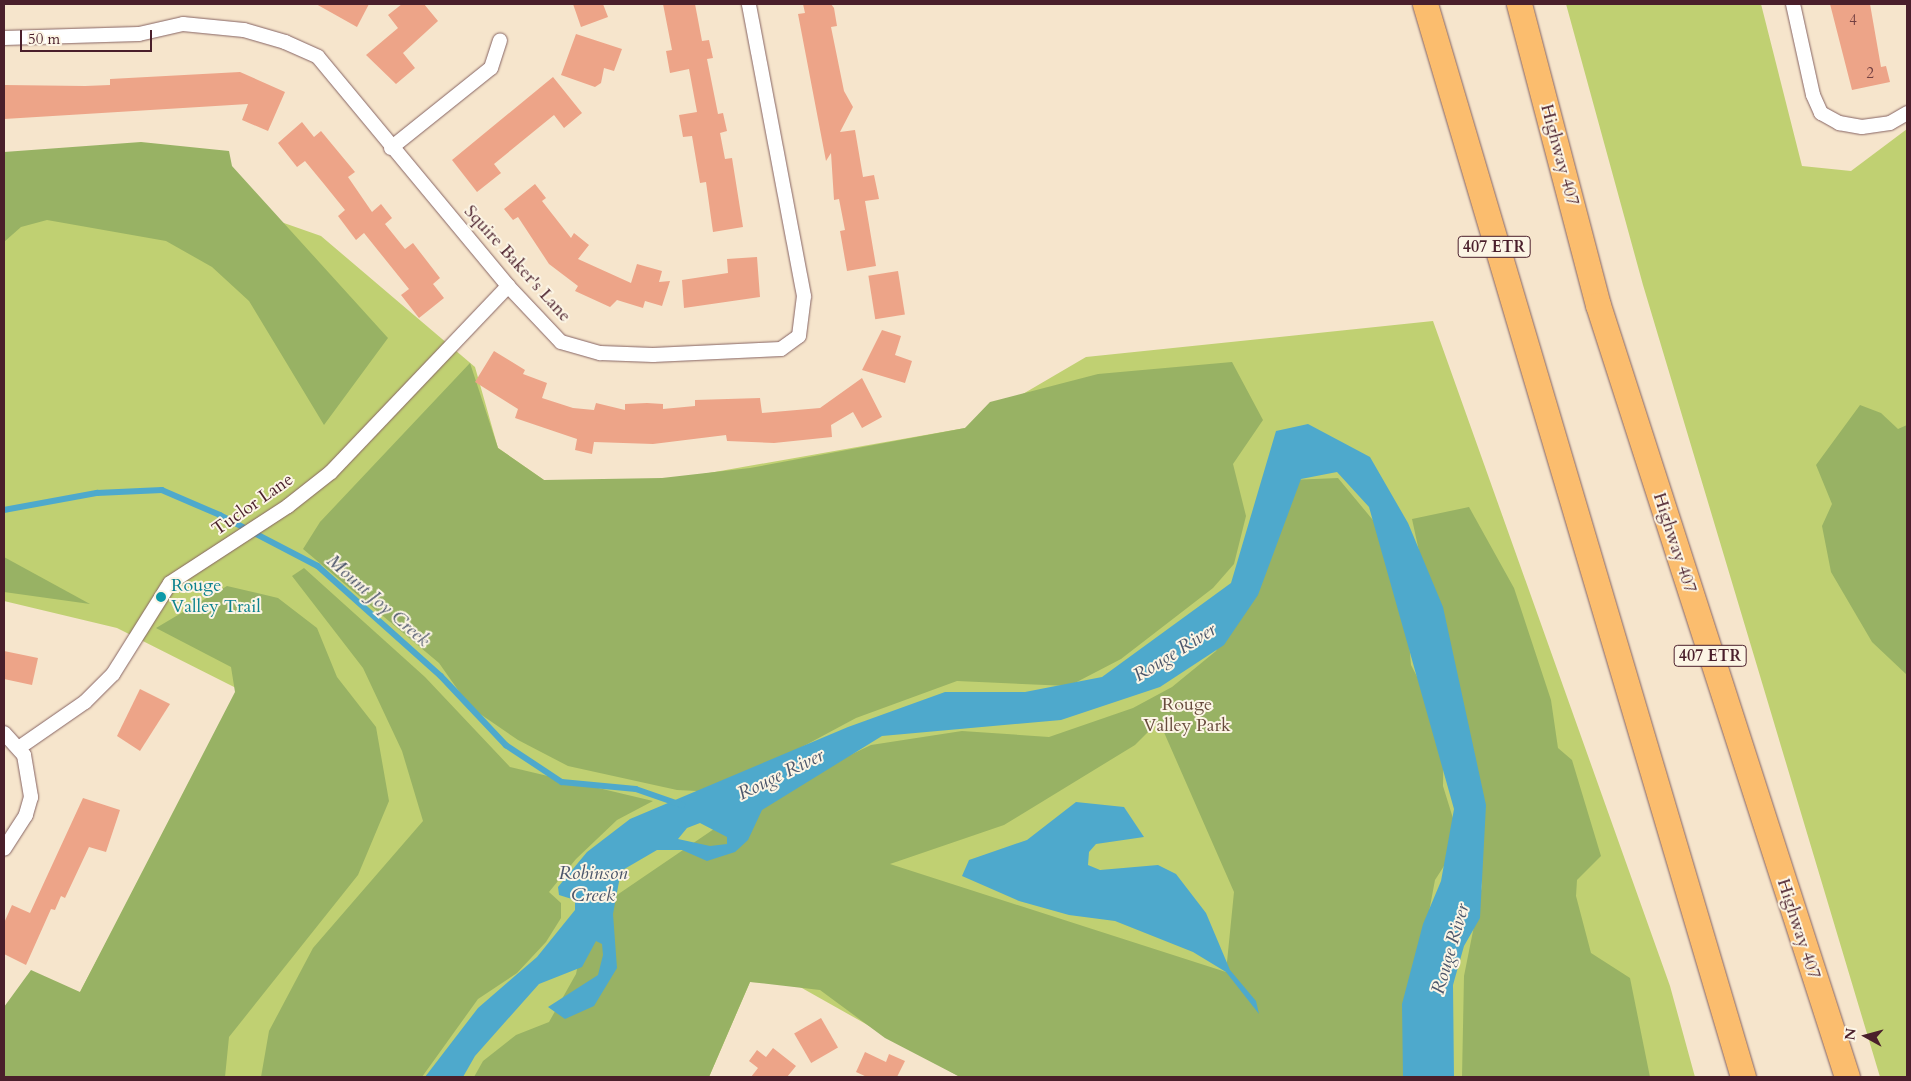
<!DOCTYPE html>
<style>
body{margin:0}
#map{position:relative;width:1911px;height:1081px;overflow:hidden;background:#f6e5cc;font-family:Cardo,serif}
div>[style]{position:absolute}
.green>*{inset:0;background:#c0d072}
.forest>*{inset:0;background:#98b264}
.water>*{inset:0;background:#4ea9cc}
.stream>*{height:5.5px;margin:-2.75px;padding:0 2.75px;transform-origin:2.75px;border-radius:2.75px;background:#4ea9cc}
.building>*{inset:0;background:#eda488;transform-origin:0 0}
.roads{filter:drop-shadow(0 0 1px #866463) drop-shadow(0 0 1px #866463)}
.street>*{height:14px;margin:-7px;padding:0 7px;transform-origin:7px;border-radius:7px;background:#fff}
.highway>*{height:25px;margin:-12.5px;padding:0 12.5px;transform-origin:12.5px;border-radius:12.5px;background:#fbbd6e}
.dots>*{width:14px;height:14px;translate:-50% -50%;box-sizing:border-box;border:2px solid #fcf5e5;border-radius:50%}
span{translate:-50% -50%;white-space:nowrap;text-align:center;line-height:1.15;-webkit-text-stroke:4px #fcf5e5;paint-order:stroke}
.number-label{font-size:15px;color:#734042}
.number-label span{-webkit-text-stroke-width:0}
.shield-label span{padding:1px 4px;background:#fcf5e5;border:1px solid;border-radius:4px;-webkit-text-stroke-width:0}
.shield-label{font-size:16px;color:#4a1f2b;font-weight:700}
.street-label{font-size:18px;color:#4a1f2b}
.culture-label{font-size:18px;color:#0d838f}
.left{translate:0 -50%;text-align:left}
.park-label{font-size:18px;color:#684b3d}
.water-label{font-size:19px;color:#4c566b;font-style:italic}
.frame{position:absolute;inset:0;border:5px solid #4a1f2b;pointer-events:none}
.north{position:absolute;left:1841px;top:1011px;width:50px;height:50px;-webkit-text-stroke:4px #fcf5e5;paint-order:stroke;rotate:277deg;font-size:14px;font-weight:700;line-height:20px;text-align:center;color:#4a1f2b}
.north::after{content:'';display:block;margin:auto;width:18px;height:22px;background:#4a1f2b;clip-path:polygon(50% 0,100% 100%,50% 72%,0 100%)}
.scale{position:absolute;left:20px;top:30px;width:132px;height:22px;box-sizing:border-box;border:2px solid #4a1f2b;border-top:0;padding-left:6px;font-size:15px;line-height:18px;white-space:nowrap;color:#4a1f2b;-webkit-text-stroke:4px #fcf5e5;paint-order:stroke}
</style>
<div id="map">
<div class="green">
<div style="clip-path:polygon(1566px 4px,1761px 4px,1802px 166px,1851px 171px,1907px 129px,1907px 1077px,1880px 1077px,1643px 285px)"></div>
<div style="clip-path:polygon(4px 159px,176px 185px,321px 236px,475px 367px,498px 448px,544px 480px,641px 485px,965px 428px,1086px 357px,1433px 321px,1670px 986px,1695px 1077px,960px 1077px,793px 983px,750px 982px,709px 1077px,4px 1077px,80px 992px,240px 690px,117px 628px,4px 601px)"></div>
</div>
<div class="forest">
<div style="clip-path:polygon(141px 142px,229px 151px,232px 166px,388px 338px,324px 425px,249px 301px,212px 267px,166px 241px,47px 220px,21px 227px,4px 242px,4px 152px)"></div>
<div style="clip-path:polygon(1232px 362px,1263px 420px,1233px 464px,1246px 516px,1234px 564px,1213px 588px,1121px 659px,1069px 686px,957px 681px,856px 718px,718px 792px,677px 790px,568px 766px,518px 740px,470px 707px,439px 663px,303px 549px,320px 522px,470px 363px,498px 448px,544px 480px,662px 478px,750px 468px,965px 428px,990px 402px,1098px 374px)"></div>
<div style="clip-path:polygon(1860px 405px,1881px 413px,1898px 429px,1907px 425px,1907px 675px,1872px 642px,1831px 572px,1822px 526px,1832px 504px,1816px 465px)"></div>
<div style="clip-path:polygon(evenodd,1338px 478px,1377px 525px,1405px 595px,1411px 665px,1444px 729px,1443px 786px,1460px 841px,1435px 880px,1410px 1013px,1404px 1077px,960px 1077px,885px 1038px,820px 990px,750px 982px,709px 1077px,474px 1077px,483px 1061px,516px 1035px,549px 1022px,576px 974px,585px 930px,614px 897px,758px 799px,871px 745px,962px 731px,1049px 737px,1133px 708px,1172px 687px,1216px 651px,1264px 569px,1291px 480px,1338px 478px,1159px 721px,1234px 892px,1226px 972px,890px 864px,1004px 825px,1135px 745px,1159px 721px)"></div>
<div style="clip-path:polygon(1469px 507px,1514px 588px,1551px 700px,1558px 748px,1572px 760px,1601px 856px,1577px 880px,1576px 896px,1591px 953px,1630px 978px,1650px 1077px,1462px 1077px,1464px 976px,1482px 886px,1481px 837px,1412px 519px)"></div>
<div style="clip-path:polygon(4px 557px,90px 604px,4px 592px)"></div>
<div style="clip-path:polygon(304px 568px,425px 677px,510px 767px,653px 801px,617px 820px,576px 859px,549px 892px,561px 903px,561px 918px,546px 942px,517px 973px,478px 999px,422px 1077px,261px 1077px,269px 1031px,313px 948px,423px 821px,402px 751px,363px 668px,292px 576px)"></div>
<div style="clip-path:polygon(227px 586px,278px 598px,317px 628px,337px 677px,376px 727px,389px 801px,358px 875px,229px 1037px,225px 1077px,4px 1077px,4px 1007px,31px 970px,80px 992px,235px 692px,231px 667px,156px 628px)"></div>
</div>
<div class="water">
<div style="clip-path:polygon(evenodd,1308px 424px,1370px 457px,1408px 523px,1443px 607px,1486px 805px,1480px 918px,1464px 946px,1453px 985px,1454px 1077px,1403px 1077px,1402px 1004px,1423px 924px,1441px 881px,1454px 809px,1369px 507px,1337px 472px,1301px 479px,1258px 595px,1224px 645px,1160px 687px,1061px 720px,882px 736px,762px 810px,748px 840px,735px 852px,707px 861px,682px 850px,657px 850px,621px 871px,613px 914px,617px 968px,594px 1006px,565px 1019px,548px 1007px,598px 975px,603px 955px,602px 944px,596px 941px,582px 967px,539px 984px,475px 1056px,463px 1077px,425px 1077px,478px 1008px,537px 957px,575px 910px,575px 900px,559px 895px,558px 887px,587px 852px,630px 819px,848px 727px,945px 692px,1025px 692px,1102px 677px,1231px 583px,1276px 431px,1308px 424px,700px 823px,727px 837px,727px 844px,710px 846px,678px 839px,687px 828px,700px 823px)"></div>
<div style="clip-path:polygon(1076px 802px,1124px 807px,1144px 837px,1096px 844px,1089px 852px,1088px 865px,1100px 870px,1158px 865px,1176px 874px,1206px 913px,1230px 970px,1256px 1001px,1259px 1014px,1226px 972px,1193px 952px,1115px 921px,1069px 915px,1019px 901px,962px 876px,969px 860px,1027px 840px)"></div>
</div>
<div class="stream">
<div style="left:4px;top:510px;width:95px;rotate:-10.4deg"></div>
<div style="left:97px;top:493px;width:65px;rotate:-2.6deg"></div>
<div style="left:162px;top:490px;width:63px;rotate:23.3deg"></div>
<div style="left:220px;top:515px;width:110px;rotate:27.5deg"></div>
<div style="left:318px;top:566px;width:165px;rotate:41.8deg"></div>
<div style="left:441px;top:676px;width:95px;rotate:46.7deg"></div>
<div style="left:506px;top:745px;width:67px;rotate:33.5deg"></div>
<div style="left:562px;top:782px;width:74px;rotate:5.4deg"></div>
<div style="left:636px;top:789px;width:49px;rotate:19.2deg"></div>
</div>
<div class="building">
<div style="clip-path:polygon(316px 4px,369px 4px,357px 27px)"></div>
<div style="clip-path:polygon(402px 4px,424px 4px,438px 21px,403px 53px,415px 68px,396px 84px,366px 55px,398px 28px,388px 15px)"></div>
<div style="clip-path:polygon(573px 4px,603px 4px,608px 17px,581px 27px)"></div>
<div style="clip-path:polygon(663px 4px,695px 4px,702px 41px,709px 40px,713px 58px,707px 59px,718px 114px,723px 113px,727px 131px,720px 133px,725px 159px,732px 158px,743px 227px,713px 232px,706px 182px,700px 183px,692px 136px,683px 137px,679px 115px,697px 112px,689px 69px,670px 73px,666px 51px,672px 50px)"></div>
<div style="clip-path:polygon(803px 4px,831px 4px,834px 8px,837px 26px,831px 27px,844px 91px,853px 107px,840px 132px,855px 130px,863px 177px,874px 175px,879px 199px,865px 201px,876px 266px,847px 271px,840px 231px,845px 230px,839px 199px,834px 200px,831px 153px,826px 161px,798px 14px,805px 13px)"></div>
<div style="clip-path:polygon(1830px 4px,1870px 4px,1881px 67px,1886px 66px,1890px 82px,1852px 90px)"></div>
<div style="clip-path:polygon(576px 34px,622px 49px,614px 71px,604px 68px,601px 83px,595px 87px,561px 75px)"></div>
<div style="clip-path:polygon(240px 72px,285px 92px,268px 131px,242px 120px,248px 104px,4px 119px,5px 85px,85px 86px,110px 85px,110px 79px)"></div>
<div style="clip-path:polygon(553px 77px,582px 113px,564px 128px,554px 115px,494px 164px,501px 173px,477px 192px,452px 160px)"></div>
<div style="clip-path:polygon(302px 122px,314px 137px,321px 131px,355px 172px,348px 177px,372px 212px,381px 204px,392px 218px,385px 224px,405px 249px,413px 243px,440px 278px,433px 284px,444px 298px,419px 318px,401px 295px,409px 289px,364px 233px,356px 240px,338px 216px,345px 210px,324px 184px,305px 161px,297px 167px,278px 143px)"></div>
<div style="clip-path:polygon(535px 184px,546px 198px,542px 201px,571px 238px,574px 233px,589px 245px,578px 259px,631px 283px,637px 264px,662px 271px,659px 282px,670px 281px,662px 306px,645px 301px,643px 308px,617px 300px,610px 307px,575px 291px,578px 286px,549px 264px,518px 217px,513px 220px,504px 209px)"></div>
<div style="clip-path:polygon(757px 257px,760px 297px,684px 308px,682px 280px,728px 273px,727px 259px)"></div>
<div style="left:898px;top:271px;width:44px;height:30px;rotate:81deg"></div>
<div style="clip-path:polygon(882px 330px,901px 336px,895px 355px,912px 361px,905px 383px,862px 370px)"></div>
<div style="clip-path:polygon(494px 351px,525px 370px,523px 374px,547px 383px,542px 398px,573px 408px,594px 410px,596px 403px,625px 410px,625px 404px,647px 403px,663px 404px,663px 409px,695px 406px,695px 400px,760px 398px,762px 413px,820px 408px,862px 378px,882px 417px,862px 428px,853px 412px,831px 425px,832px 437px,774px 443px,727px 441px,726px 435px,653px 444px,594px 442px,592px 454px,575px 450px,577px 439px,515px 418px,518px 409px,475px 382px)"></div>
<div style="clip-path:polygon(4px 651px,38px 658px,32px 685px,4px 679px)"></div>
<div style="clip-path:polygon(140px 689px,170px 704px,140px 751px,117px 736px)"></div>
<div style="clip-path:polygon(83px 798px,120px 810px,106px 852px,89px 847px,65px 898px,61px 896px,55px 910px,51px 909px,26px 965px,4px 954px,4px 923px,12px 905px,30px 913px)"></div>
<div style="left:821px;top:1018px;width:34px;height:31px;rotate:60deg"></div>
<div style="clip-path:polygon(773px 1048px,796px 1066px,787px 1077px,751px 1077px,758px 1068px,749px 1061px,757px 1050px,766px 1057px)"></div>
<div style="clip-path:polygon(865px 1052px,886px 1062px,889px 1054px,905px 1061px,897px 1077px,867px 1077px,856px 1072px)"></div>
</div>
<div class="roads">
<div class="street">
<div style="left:1793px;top:4px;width:93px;rotate:77.6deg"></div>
<div style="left:1813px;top:95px;width:20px;rotate:66deg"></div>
<div style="left:1821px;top:113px;width:21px;rotate:29deg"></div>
<div style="left:1839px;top:123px;width:23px;rotate:10deg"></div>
<div style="left:1862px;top:127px;width:28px;rotate:-8deg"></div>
<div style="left:1890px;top:123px;width:20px;rotate:-30deg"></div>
<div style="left:4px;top:38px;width:135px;rotate:-1.7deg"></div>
<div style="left:139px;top:34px;width:45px;rotate:-12.8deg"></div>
<div style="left:183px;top:24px;width:61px;rotate:5.6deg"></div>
<div style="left:244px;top:30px;width:43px;rotate:16.3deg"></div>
<div style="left:285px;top:42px;width:36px;rotate:24deg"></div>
<div style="left:318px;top:57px;width:298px;rotate:50.3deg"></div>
<div style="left:508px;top:286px;width:77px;rotate:46.6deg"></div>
<div style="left:561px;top:342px;width:41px;rotate:15.8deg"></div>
<div style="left:600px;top:353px;width:53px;rotate:2.2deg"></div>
<div style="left:653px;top:355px;width:128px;rotate:-2.7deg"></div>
<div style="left:781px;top:349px;width:22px;rotate:-36deg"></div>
<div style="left:799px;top:336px;width:40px;rotate:-82.9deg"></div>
<div style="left:804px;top:296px;width:297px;rotate:-100.7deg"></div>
<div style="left:391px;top:148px;width:128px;rotate:-38.7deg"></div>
<div style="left:491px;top:68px;width:29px;rotate:-72deg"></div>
<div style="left:4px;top:733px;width:30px;rotate:48deg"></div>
<div style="left:24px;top:755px;width:43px;rotate:80.5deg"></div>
<div style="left:31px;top:797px;width:19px;rotate:106deg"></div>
<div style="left:26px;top:815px;width:40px;rotate:122.9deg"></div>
<div style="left:20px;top:747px;width:79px;rotate:-34.7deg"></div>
<div style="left:85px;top:702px;width:40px;rotate:-45deg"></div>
<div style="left:113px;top:674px;width:107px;rotate:-57.9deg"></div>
<div style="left:170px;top:583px;width:141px;rotate:-33.1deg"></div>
<div style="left:288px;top:506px;width:55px;rotate:-38.3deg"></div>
<div style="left:331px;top:472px;width:257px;rotate:-46.4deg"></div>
</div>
<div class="highway">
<div style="left:1425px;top:4px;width:1119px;rotate:73.49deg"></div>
<div style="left:1519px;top:4px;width:311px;rotate:75.3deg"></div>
<div style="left:1598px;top:305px;width:811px;rotate:72.12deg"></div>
</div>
</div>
<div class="dots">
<div style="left:161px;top:597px;background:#0f9aa8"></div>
</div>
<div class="number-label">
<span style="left:1853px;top:21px">4</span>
<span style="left:1870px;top:74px">2</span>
</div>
<div class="shield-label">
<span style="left:1494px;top:247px">407 ETR</span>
<span style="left:1710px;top:656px">407 ETR</span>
</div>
<div class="street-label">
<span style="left:1559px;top:155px;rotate:75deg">Highway 407</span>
<span style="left:517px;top:264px;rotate:48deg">Squire Baker's Lane</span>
<span style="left:253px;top:505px;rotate:-35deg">Tuclor Lane</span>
<span style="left:1674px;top:543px;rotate:72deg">Highway 407</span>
<span style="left:1798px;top:929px;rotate:72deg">Highway 407</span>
</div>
<div class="culture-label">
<span class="left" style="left:171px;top:597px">Rouge<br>Valley Trail</span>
</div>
<div class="park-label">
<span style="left:1187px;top:716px">Rouge<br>Valley Park</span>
</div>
<div class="water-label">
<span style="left:378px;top:601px;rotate:41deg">Mount Joy Creek</span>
<span style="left:1175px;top:653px;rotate:-32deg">Rouge River</span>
<span style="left:781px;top:775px;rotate:-26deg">Rouge River</span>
<span style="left:593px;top:885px">Robinson<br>Creek</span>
<span style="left:1451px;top:949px;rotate:-74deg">Rouge River</span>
</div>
<div class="frame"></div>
<div class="north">N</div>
<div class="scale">50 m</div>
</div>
